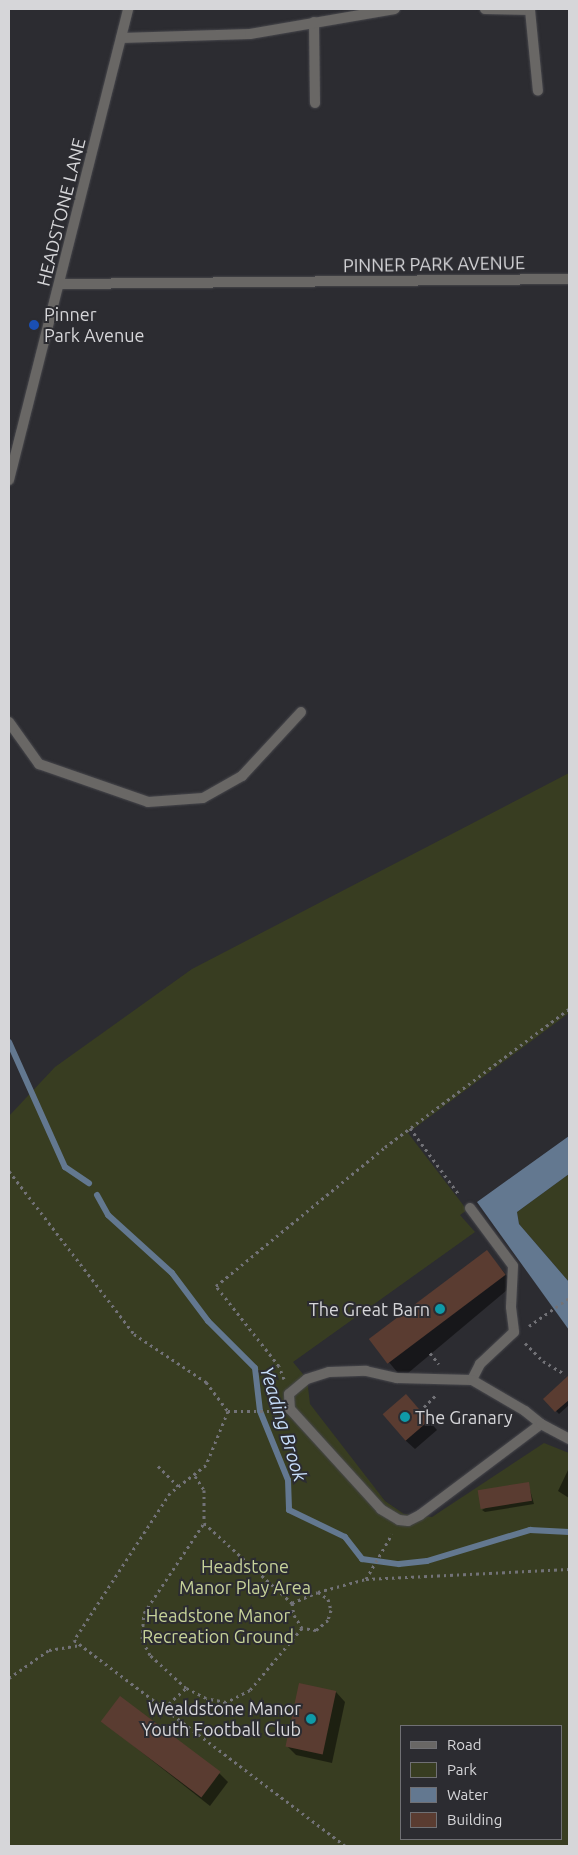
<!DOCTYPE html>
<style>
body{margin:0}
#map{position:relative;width:578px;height:1855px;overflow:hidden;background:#2c2c31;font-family:Ubuntu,sans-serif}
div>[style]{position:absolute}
.green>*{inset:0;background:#383d21}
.water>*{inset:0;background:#637890}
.shadow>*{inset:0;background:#0007;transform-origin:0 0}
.stream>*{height:6px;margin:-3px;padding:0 3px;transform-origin:3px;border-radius:3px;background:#637890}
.building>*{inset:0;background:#5a3c31;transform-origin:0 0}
.path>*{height:3px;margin-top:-1.5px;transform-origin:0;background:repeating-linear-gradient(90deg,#727277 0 2.5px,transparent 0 6.5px)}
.roads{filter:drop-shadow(0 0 1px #47474c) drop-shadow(0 0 1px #47474c)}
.service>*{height:10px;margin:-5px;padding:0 5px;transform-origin:5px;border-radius:5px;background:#696765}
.minor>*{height:10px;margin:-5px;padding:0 5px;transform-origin:5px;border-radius:5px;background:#696765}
.tertiary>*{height:10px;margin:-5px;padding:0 5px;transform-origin:5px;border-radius:5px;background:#696765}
.dots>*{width:14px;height:14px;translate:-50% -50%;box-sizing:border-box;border:2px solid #2c2c31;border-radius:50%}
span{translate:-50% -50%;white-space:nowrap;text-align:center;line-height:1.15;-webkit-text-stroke:4px #2c2c31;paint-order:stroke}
.street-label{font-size:18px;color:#d6d6d9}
.poi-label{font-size:18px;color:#d6d6d9}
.left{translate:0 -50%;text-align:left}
.right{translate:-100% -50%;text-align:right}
.park-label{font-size:18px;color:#c6d299}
.water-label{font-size:19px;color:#c7defa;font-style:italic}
.frame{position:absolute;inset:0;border:10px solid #d6d6d9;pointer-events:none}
.legend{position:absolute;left:400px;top:1725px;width:162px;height:115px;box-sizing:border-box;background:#2c2c31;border:1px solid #707074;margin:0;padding:6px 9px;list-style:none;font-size:15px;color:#d6d6d9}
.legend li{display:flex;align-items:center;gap:10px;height:25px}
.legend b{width:25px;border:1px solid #707074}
</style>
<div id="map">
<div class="green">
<div style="clip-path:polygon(evenodd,569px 773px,569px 1013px,408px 1133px,467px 1210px,460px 1215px,475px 1232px,293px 1362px,307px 1379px,310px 1404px,385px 1501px,404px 1514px,432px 1517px,544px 1443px,569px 1453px,569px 1846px,9px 1846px,9px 1116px,55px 1067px,192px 969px,569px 773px,402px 1726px,562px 1726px,562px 1839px,402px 1839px,402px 1726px)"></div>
<div style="clip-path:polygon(569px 1174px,569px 1282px,519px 1224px,517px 1212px)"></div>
</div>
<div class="water">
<div style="clip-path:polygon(569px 1136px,569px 1174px,517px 1212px,519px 1224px,569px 1282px,569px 1330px,477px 1202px)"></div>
</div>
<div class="shadow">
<div style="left:487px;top:1252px;width:42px;height:146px;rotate:50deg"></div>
<div style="clip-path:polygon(569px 1377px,569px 1405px,559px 1414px,545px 1399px)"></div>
<div style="clip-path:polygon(415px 1405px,437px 1430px,415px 1449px,405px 1440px)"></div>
<div style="clip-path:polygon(569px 1468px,569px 1498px,558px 1491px)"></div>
<div style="clip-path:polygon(528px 1483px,534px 1504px,485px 1512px,482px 1510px)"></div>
<div style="clip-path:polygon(336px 1692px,345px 1702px,332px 1763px,296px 1755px,287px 1746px)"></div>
<div style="clip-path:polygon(102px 1721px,219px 1773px,228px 1782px,210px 1806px)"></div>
</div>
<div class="stream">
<div style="left:9px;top:1042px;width:137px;rotate:65.9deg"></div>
<div style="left:65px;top:1167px;width:29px;rotate:34deg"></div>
<div style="left:97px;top:1195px;width:23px;rotate:61deg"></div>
<div style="left:108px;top:1215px;width:86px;rotate:42.2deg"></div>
<div style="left:172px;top:1273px;width:60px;rotate:53.1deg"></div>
<div style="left:208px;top:1321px;width:66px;rotate:45deg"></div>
<div style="left:255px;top:1368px;width:43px;rotate:83.4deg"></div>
<div style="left:260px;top:1411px;width:74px;rotate:67.9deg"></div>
<div style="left:288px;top:1480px;width:30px;rotate:88deg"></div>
<div style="left:289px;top:1510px;width:62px;rotate:25.7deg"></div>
<div style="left:345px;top:1537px;width:28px;rotate:52deg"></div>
<div style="left:362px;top:1559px;width:37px;rotate:8deg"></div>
<div style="left:399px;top:1564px;width:28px;rotate:-6deg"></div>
<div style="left:427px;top:1561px;width:108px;rotate:-16.8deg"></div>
<div style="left:530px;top:1530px;width:39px;rotate:3deg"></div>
</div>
<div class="building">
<div style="left:487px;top:1250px;width:31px;height:148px;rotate:53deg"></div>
<div style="clip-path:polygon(569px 1375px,569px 1400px,555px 1412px,543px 1399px)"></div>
<div style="left:406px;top:1394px;width:35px;height:31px;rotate:49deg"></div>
<div style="left:529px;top:1482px;width:19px;height:52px;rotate:81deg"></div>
<div style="left:299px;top:1683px;width:38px;height:65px;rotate:12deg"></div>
<div style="left:120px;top:1696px;width:126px;height:32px;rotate:37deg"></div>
</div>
<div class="path">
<div style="left:410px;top:1128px;width:84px;rotate:53.7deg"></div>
<div style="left:9px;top:1171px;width:205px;rotate:52.5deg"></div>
<div style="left:134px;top:1334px;width:87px;rotate:33.7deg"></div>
<div style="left:206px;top:1382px;width:36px;rotate:53deg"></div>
<div style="left:228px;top:1411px;width:58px;rotate:112.2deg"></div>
<div style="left:206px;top:1465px;width:46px;rotate:142.1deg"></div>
<div style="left:170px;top:1493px;width:176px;rotate:123.1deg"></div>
<div style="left:74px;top:1640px;width:340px;rotate:37.2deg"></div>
<div style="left:529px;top:1326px;width:49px;rotate:-35deg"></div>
<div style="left:525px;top:1343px;width:25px;rotate:45deg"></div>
<div style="left:543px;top:1361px;width:26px;rotate:31deg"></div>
<div style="left:430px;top:1353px;width:14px;rotate:51deg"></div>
<div style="left:284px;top:1379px;width:14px;rotate:-111deg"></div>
<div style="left:279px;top:1366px;width:102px;rotate:-128.2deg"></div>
<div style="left:216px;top:1286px;width:219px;rotate:-39.4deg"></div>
<div style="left:385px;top:1147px;width:230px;rotate:-36.9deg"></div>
<div style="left:424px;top:1407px;width:17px;rotate:-45deg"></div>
<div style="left:228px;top:1411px;width:47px"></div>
<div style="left:158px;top:1466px;width:30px;rotate:45deg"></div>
<div style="left:195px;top:1476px;width:17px;rotate:57deg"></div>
<div style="left:204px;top:1490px;width:33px;rotate:90deg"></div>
<div style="left:204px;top:1523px;width:119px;rotate:42.3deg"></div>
<div style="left:292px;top:1603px;width:12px;rotate:81deg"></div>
<div style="left:294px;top:1615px;width:15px;rotate:58deg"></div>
<div style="left:302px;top:1628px;width:81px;rotate:130deg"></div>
<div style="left:250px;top:1690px;width:27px;rotate:153deg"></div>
<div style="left:226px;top:1702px;width:20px;rotate:-169deg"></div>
<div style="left:206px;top:1698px;width:22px;rotate:-153deg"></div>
<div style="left:186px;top:1688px;width:49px;rotate:-137.5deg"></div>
<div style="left:150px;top:1655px;width:18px;rotate:-117deg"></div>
<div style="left:142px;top:1639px;width:26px;rotate:-86deg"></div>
<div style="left:144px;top:1613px;width:108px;rotate:-56.3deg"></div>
<div style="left:366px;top:1579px;width:203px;rotate:-2.8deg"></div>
<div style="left:318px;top:1592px;width:50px;rotate:-15.2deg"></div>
<div style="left:366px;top:1579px;width:52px;rotate:-60deg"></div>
<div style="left:292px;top:1603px;width:28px;rotate:-23deg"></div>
<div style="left:318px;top:1592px;width:12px;rotate:35deg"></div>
<div style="left:328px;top:1599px;width:11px;rotate:75deg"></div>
<div style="left:331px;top:1610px;width:10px;rotate:107deg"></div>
<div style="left:328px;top:1620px;width:16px;rotate:140deg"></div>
<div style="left:316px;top:1630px;width:14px;rotate:-172deg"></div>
<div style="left:9px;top:1678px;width:49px;rotate:-35deg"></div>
<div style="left:49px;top:1650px;width:32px;rotate:-9deg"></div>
<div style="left:164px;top:1708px;width:30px;rotate:-42deg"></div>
</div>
<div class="roads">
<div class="service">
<div style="left:314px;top:22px;width:81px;rotate:89.3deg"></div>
<div style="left:470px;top:1208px;width:72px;rotate:53.4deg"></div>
<div style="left:513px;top:1266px;width:41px;rotate:92.8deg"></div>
<div style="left:511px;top:1307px;width:25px;rotate:83deg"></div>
<div style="left:514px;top:1332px;width:47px;rotate:136.7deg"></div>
<div style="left:480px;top:1364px;width:18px;rotate:117deg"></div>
<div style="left:366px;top:1371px;width:32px;rotate:13deg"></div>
<div style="left:397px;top:1378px;width:75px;rotate:1.5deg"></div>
<div style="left:472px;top:1380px;width:61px;rotate:30.3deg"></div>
<div style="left:525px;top:1411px;width:21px;rotate:39deg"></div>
<div style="left:541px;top:1424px;width:151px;rotate:143.1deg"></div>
<div style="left:420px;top:1515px;width:13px;rotate:153deg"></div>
<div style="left:408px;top:1521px;width:9px;rotate:-174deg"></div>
<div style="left:399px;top:1520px;width:21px;rotate:-149deg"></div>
<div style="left:381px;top:1509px;width:135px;rotate:-132.3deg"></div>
<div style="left:290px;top:1409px;width:15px;rotate:-94deg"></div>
<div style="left:289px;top:1394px;width:23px;rotate:-40deg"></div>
<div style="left:307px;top:1379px;width:23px;rotate:-18deg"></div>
<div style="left:329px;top:1372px;width:37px;rotate:-2deg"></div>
</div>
<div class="minor">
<div style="left:485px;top:9px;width:45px;rotate:1.3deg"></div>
<div style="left:530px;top:10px;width:81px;rotate:84.4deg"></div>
<div style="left:121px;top:38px;width:129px;rotate:-1.8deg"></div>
<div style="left:250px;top:34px;width:147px;rotate:-9.8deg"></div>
<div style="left:60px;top:284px;width:509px;rotate:-0.56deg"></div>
<div style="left:9px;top:722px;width:52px;rotate:54.5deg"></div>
<div style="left:39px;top:764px;width:115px;rotate:19.2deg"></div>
<div style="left:148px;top:802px;width:55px;rotate:-4.2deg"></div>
<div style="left:203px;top:798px;width:45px;rotate:-29.4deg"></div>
<div style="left:242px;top:776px;width:87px;rotate:-47.3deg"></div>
<div style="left:541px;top:1424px;width:32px;rotate:28deg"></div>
</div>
<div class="tertiary">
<div style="left:9px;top:480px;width:486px;rotate:-75.8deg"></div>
</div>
</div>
<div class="dots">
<div style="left:34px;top:325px;background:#1a4fb4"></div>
<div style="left:440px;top:1309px;background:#0f9aa8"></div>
<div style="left:405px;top:1417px;background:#0f9aa8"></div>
<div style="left:311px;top:1719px;background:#0f9aa8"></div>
</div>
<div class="street-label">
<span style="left:61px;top:212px;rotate:-76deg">HEADSTONE LANE</span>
<span style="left:434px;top:264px;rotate:-1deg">PINNER PARK AVENUE</span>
</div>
<div class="poi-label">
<span class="left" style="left:44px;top:325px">Pinner<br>Park Avenue</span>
<span class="right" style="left:430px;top:1309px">The Great Barn</span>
<span class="left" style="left:415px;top:1417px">The Granary</span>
<span class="right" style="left:301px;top:1719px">Wealdstone Manor<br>Youth Football Club</span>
</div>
<div class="park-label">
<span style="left:245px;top:1577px">Headstone<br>Manor Play Area</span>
<span style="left:218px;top:1626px">Headstone Manor<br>Recreation Ground</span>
</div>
<div class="water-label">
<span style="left:283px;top:1424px;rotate:73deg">Yeading Brook</span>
</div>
<div class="frame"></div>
<ul class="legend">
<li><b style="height:6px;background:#696765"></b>Road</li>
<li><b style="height:14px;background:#383d21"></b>Park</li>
<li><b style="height:14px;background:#637890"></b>Water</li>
<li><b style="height:14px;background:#5a3c31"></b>Building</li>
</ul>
</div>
